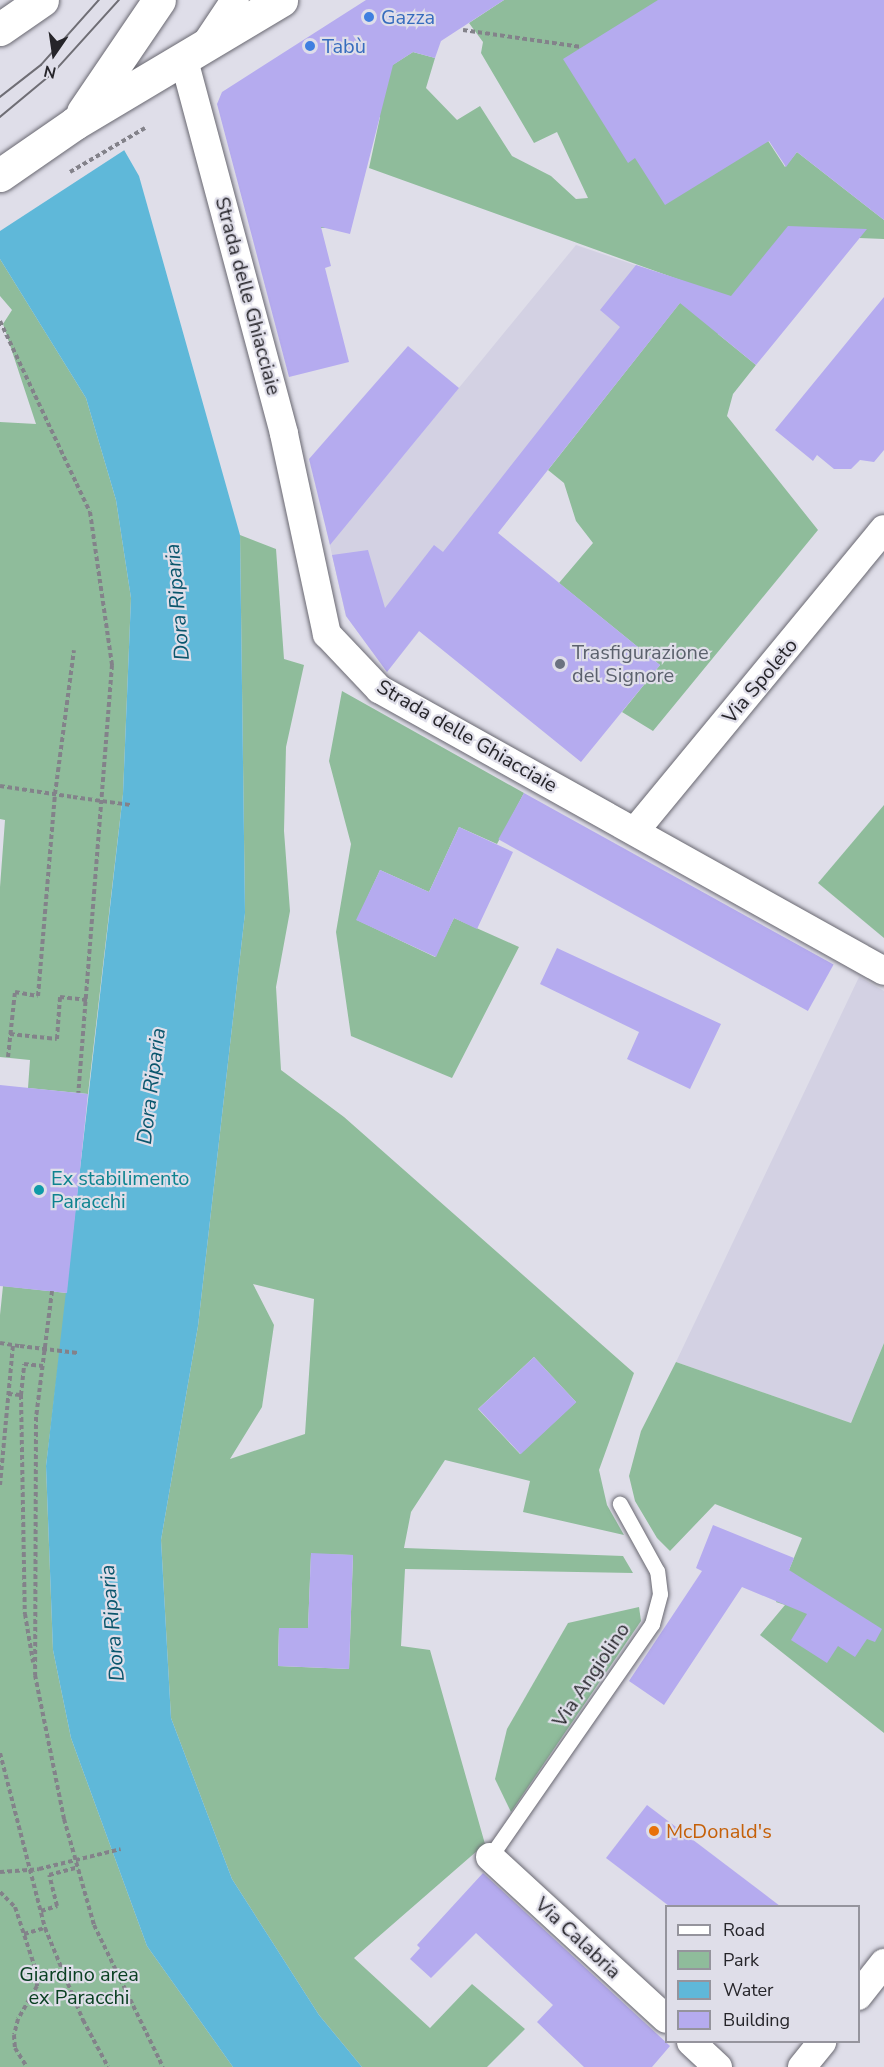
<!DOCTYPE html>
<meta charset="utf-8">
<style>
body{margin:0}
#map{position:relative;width:884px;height:2067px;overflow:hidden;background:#dfdee9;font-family:"Nunito Sans",sans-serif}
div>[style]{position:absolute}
.built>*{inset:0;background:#d3d1e3}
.green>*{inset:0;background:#8fbc9b}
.water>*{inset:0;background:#5fb8d9}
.pier>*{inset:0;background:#dfdee9}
.building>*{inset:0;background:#b5abef;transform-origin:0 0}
.path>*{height:4px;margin-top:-2px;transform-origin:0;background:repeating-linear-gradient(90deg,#83828a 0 4.5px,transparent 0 7.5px)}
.roads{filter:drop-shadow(0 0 2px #696871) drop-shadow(0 0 2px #696871)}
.lane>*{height:15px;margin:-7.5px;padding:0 7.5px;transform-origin:7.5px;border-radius:7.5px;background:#fff}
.street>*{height:28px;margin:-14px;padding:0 14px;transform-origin:14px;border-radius:14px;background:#fff}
.secondary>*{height:33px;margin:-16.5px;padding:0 16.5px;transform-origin:16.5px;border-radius:16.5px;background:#fff}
.tram>*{height:1.5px;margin:-0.75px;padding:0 0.75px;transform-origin:0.75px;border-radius:0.75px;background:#6f6e75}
.path-bridge>*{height:4px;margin-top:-2px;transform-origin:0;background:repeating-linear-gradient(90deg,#83828a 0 4.5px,transparent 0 7.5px)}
.dots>*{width:16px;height:16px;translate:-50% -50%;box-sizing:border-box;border:3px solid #dfdee9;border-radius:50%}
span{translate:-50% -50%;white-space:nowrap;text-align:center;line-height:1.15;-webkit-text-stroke:4.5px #dfdee9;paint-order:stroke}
.shop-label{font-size:20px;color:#366cbe}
.left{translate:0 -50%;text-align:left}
.street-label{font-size:20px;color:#26252a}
.worship-label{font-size:20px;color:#5b616d}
.culture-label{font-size:20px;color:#0d838f}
.food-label{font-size:20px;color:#c56008}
.park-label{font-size:20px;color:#0a4022}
.water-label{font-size:21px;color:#0a566d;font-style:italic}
.legend{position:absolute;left:665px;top:1905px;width:195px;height:138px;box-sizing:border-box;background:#dfdee9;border:2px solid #95949d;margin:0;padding:8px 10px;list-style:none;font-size:18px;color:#26252a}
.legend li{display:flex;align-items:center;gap:12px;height:30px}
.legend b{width:30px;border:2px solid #95949d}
.north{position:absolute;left:24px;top:24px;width:60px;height:60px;-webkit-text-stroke:4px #dfdee9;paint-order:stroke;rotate:193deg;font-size:16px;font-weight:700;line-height:24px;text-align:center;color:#26252a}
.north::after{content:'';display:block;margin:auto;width:21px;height:27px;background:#26252a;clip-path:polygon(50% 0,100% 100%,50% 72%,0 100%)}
</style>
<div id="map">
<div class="built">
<div style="clip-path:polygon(576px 245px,694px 285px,387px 672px,346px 616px,326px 528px,358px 511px)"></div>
<div style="clip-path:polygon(859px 977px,884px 991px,884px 1343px,851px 1423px,676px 1362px)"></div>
</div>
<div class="green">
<div style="clip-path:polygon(504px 0,677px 0,785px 167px,797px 152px,884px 220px,884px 239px,859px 238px,718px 334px,756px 365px,733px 394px,727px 416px,818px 530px,653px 731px,622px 712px,660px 665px,559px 583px,593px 543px,576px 521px,564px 483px,548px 470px,694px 285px,369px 168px,380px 117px,345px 128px,327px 228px,321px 228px,295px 127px,413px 52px,435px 58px,426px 88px,457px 120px,480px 106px,512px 156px,551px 176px,576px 199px,588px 198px,557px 132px,534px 143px,481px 53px,483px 42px,469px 23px)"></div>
<div style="clip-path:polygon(0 259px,86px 398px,116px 500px,131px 598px,123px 794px,88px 1094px,28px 1088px,30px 1060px,0 1057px,0 887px,5px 820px,0 819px,0 422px,36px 424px,3px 324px,12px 310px,0 296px)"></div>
<div style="clip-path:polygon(evenodd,240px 535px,276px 549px,284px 659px,304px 665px,286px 747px,284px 831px,290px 911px,276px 987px,281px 1070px,344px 1117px,634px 1373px,599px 1470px,607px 1505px,624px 1535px,523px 1512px,530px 1481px,445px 1460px,411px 1512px,404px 1548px,623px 1556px,633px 1573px,405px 1569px,401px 1646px,430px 1650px,485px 1844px,354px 1958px,430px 2028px,472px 1984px,525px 2029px,487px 2067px,362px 2067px,319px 2015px,232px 1879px,171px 1718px,161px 1540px,198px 1326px,245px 913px,240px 535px,253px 1284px,314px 1299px,305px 1434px,230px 1459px,262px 1407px,274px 1325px,253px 1284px,240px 535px,534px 1357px,576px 1402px,520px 1454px,478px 1409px,534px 1357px,240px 535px,311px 1554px,353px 1555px,349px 1669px,278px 1666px,279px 1628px,308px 1628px,311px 1554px)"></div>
<div style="clip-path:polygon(342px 691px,524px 793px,497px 844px,459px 827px,429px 892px,380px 870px,357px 920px,435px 957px,454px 918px,519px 947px,452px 1078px,351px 1036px,336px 932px,351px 844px,329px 761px)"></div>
<div style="clip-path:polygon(884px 805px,884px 938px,818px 883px)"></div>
<div style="clip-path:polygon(3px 1286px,67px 1293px,46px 1466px,53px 1650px,71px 1738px,147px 1946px,233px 2067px,0 2067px,0 1315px)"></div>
<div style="clip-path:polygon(884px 1343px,884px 1733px,760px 1635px,785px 1605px,776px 1602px,802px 1538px,715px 1504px,670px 1551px,657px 1538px,635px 1501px,629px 1476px,641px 1431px,676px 1362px,851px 1423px)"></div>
<div style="clip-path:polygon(639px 1607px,641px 1621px,511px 1812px,495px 1779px,507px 1729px,568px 1623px)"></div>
</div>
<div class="water">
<div style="clip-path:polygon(0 0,38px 0,139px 176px,240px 535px,245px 913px,198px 1326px,161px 1540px,171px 1718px,232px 1879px,319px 2015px,362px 2067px,233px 2067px,147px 1946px,71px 1738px,53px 1650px,46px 1466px,123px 794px,131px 598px,116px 500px,86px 398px,0 259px)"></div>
</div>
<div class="pier">
<div style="clip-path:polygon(0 0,41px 0,126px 149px,0 231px)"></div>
</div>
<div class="building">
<div style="clip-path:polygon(366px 0,504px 0,441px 41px,435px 58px,413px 52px,393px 65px,350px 234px,321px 227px,331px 266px,325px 268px,349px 362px,289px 377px,217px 104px,222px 92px)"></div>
<div style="clip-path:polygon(658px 0,884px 0,884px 220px,797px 152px,786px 167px,769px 141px,665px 205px,635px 158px,628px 163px,563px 59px)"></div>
<div style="clip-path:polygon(788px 226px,867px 229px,756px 365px,680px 303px,498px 533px,660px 665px,581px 762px,419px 631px,387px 672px,346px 616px,332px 555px,368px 550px,385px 608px,434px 545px,443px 552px,620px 327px,600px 310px,636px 265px,731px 296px)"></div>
<div style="clip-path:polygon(884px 297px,884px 450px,874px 462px,860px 460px,851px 469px,834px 469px,817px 455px,813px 461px,775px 430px)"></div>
<div style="clip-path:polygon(408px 346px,459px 388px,330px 545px,309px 459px)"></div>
<div style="left:524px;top:793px;width:354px;height:53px;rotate:29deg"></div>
<div style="clip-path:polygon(459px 827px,513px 852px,477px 929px,454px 918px,436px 957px,356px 920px,380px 870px,429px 892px)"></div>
<div style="clip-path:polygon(557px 948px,721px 1024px,690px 1089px,627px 1059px,639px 1032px,540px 984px)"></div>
<div style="clip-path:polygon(0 1085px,88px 1094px,67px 1293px,0 1286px)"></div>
<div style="left:534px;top:1357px;width:62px;height:76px;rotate:47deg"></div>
<div style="clip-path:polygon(713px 1525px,794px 1558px,789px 1570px,882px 1629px,875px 1642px,867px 1639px,855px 1657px,838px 1646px,827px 1663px,791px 1640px,807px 1614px,742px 1587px,664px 1705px,629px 1681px,702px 1571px,696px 1568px)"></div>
<div style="clip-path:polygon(311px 1553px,353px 1555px,349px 1669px,278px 1666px,279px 1628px,308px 1628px)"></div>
<div style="clip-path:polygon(647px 1805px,780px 1906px,669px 1906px,606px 1858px)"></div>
<div style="clip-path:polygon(483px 1873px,670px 2046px,652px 2067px,584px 2067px,537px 2022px,553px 2005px,476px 1933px,431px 1978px,410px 1959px,420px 1948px,417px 1945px)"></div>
</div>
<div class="path">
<div style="left:463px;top:30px;width:120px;rotate:8.1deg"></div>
<div style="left:70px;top:172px;width:87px;rotate:-30.4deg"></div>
<div style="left:0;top:321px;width:211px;rotate:64.8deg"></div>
<div style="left:90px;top:512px;width:155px;rotate:81.8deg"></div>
<div style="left:112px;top:665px;width:429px;rotate:94.5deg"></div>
<div style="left:0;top:786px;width:74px;rotate:8.6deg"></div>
<div style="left:10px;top:1034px;width:47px;rotate:6.1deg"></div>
<div style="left:57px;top:1039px;width:42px;rotate:-85.9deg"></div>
<div style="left:60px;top:997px;width:28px;rotate:6deg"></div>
<div style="left:8px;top:1057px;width:65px;rotate:-83.9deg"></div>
<div style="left:15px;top:992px;width:23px;rotate:10deg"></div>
<div style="left:38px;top:996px;width:203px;rotate:-85.2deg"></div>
<div style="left:55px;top:794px;width:145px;rotate:-82.5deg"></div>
<div style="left:52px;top:1291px;width:127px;rotate:97.2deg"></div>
<div style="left:36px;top:1417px;width:258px;rotate:90.2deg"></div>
<div style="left:35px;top:1675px;width:147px;rotate:78.6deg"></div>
<div style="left:64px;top:1819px;width:110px;rotate:74.2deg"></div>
<div style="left:94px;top:1925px;width:158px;rotate:64.1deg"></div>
<div style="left:0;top:1343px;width:20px;rotate:9deg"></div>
<div style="left:8px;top:1394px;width:13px;rotate:4deg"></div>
<div style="left:21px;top:1395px;width:219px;rotate:89deg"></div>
<div style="left:25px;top:1614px;width:49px;rotate:80.5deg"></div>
<div style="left:21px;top:1395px;width:31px;rotate:-84deg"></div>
<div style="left:24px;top:1364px;width:19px;rotate:6deg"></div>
<div style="left:0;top:1485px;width:142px;rotate:-84.7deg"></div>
<div style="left:0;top:1753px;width:181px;rotate:75.6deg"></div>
<div style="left:45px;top:1928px;width:100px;rotate:67.6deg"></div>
<div style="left:83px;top:2020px;width:53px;rotate:62deg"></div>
<div style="left:0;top:1872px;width:39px;rotate:-4deg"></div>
<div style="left:0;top:1892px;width:21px;rotate:45deg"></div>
<div style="left:15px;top:1907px;width:71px;rotate:71.8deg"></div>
<div style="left:37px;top:1974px;width:12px;rotate:90deg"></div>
<div style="left:37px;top:1986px;width:38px;rotate:120deg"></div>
<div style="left:18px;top:2019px;width:16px;rotate:104deg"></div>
<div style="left:14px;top:2035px;width:13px;rotate:86deg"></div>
<div style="left:15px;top:2048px;width:22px;rotate:58deg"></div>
<div style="left:41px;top:1911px;width:17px;rotate:-17deg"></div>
<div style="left:57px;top:1906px;width:32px;rotate:-104deg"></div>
<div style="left:49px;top:1875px;width:30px;rotate:-15deg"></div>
<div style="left:24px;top:1934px;width:22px;rotate:-16deg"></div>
</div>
<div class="roads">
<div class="lane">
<div style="left:490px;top:1857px;width:284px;rotate:-55.2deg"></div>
<div style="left:652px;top:1624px;width:31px;rotate:-75deg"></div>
<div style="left:660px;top:1594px;width:23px;rotate:-97deg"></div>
<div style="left:657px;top:1571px;width:77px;rotate:-118.9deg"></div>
</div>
<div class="street">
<div style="left:207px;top:42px;width:50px;rotate:-56.3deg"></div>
<div style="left:184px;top:60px;width:387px;rotate:75deg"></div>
<div style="left:284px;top:434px;width:205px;rotate:77.9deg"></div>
<div style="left:327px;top:634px;width:76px;rotate:46.6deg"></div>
<div style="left:379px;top:689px;width:578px;rotate:29.18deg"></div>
<div style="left:635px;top:831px;width:391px;rotate:-50.5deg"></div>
<div style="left:490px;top:1857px;width:239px;rotate:42.6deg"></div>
<div style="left:858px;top:1996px;width:42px;rotate:-51.8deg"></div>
<div style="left:691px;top:2042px;width:37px;rotate:43deg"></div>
<div style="left:802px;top:2067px;width:32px;rotate:-51deg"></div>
</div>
<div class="secondary">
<div style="left:0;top:29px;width:51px;rotate:-34.6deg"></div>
<div style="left:83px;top:112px;width:135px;rotate:-55.8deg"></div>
<div style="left:0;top:175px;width:91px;rotate:-34.7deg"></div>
<div style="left:75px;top:123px;width:240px;rotate:-30.8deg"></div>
</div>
</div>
<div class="tram">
<div style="left:0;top:97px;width:52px;rotate:-38deg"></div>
<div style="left:41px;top:65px;width:87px;rotate:-48.3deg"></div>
<div style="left:0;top:117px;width:69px;rotate:-39.7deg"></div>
<div style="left:53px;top:73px;width:98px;rotate:-47.9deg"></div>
</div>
<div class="path-bridge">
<div style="left:73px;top:797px;width:59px;rotate:7.9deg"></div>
<div style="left:20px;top:1346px;width:58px;rotate:6.9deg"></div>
<div style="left:39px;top:1869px;width:84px;rotate:-13.7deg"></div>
</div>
<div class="dots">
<div style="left:369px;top:17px;background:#3f7fe0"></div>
<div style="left:310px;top:46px;background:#3f7fe0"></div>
<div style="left:560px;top:664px;background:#6b7280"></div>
<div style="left:39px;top:1190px;background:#0f9aa8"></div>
<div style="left:654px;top:1831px;background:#e8710a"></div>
</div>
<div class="shop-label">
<span class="left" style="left:381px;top:17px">Gazza</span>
<span class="left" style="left:322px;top:46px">Tabù</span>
</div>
<div class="street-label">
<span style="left:248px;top:296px;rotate:75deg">Strada delle Ghiacciaie</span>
<span style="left:760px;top:681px;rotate:-50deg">Via Spoleto</span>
<span style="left:467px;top:736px;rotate:30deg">Strada delle Ghiacciaie</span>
<span style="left:591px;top:1675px;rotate:-56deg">Via Angiolino</span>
<span style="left:578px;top:1938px;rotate:43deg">Via Calabria</span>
</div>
<div class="worship-label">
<span class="left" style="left:572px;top:664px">Trasfigurazione<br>del Signore</span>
</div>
<div class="culture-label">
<span class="left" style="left:51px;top:1190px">Ex stabilimento<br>Paracchi</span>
</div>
<div class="food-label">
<span class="left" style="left:666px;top:1831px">McDonald's</span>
</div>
<div class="park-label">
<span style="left:79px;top:1986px">Giardino area<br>ex Paracchi</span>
</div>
<div class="water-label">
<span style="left:177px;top:602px;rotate:-95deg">Dora Riparia</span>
<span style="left:151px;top:1086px;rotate:-83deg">Dora Riparia</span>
<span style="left:112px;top:1623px;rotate:-95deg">Dora Riparia</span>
</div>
<ul class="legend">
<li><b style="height:8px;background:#fff"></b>Road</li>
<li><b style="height:16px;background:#8fbc9b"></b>Park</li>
<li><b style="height:16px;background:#5fb8d9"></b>Water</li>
<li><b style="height:16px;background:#b5abef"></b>Building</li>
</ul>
<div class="north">N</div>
</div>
